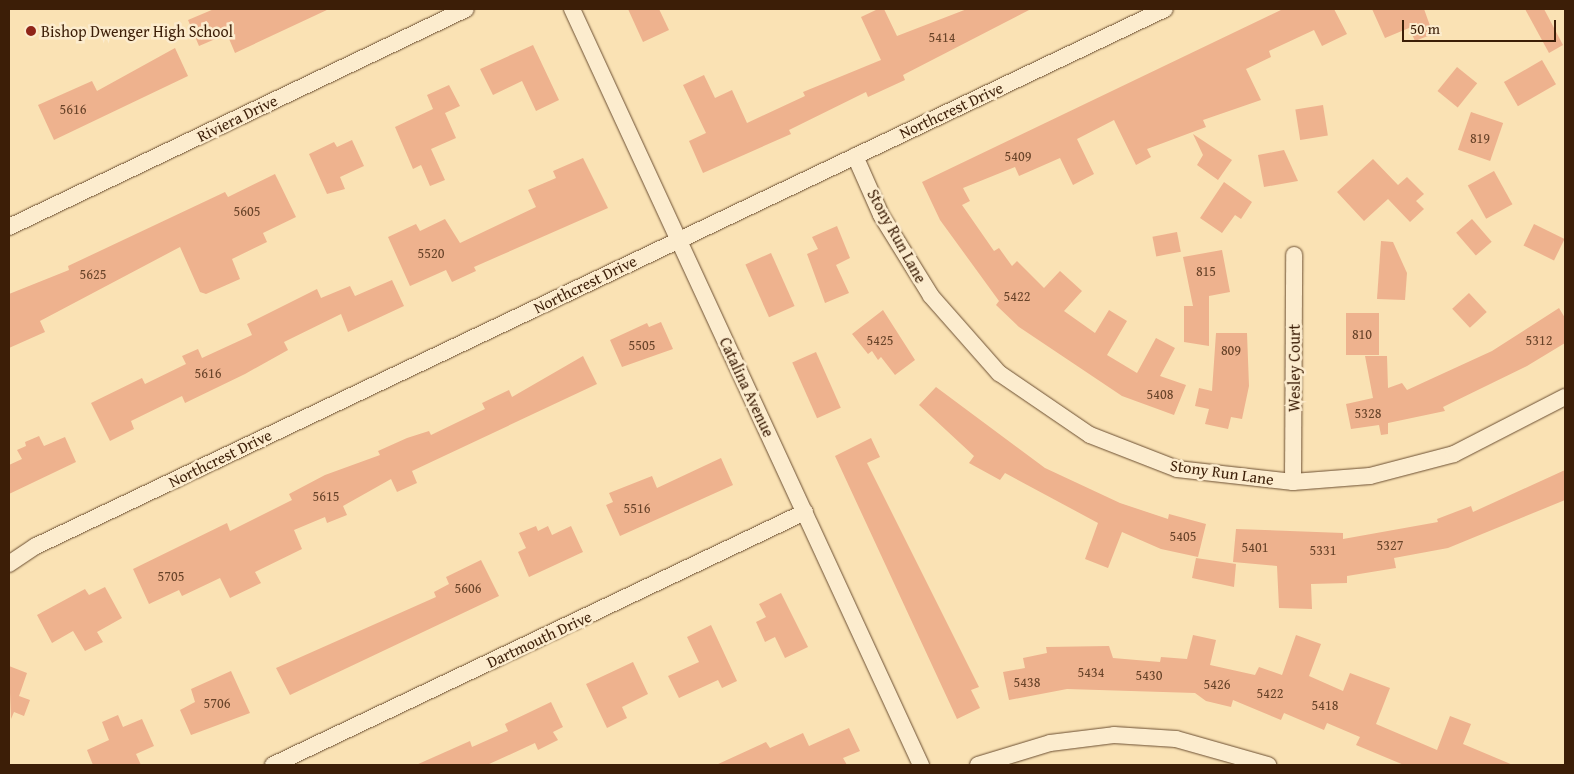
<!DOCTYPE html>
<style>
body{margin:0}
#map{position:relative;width:1574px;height:774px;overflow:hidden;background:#fae2b4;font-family:"Gentium Book Plus",serif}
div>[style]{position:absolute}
.building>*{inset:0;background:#eeb28e;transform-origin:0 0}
.roads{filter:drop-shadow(0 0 1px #6c4f32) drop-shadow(0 0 1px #6c4f32)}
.street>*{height:16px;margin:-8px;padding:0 8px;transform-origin:8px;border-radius:8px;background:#fcecce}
.dots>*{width:14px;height:14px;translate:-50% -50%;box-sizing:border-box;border:2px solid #fcecce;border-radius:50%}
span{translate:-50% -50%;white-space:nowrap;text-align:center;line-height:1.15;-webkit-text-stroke:5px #fcecce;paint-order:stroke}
.number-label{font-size:14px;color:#684329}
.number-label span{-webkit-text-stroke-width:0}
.poi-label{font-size:16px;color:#3c1e07}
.left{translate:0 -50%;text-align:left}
.street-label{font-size:16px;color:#3c1e07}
.frame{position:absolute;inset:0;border:10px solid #3c1e07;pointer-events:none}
.scale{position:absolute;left:1402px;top:20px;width:154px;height:22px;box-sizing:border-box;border:2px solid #3c1e07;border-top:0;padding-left:6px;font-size:15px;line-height:18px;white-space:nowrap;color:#3c1e07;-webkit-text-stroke:4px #fcecce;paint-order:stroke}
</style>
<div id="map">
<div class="building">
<div style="clip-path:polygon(214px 9px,329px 9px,235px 53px,227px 34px,199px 46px,188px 20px)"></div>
<div style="clip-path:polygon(628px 9px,659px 9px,669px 30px,643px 42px)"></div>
<div style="clip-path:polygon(878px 9px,884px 9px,897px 36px,967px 9px,1031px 9px,903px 75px,905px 80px,868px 97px,866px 92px,789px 130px,791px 134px,703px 173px,689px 141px,706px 133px,683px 85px,704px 75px,715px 98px,732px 90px,747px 123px,805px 96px,803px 92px,881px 60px,861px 17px)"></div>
<div style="clip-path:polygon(1283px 9px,1334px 9px,1347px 34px,1322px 46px,1314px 30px,1269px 51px,1271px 57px,1246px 69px,1261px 100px,1203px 120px,1206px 127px,1147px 149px,1151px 157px,1136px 165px,1114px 120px,1077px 139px,1094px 174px,1073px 185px,1060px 158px,1019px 176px,1015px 167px,963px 188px,970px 201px,962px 205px,994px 251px,999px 248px,1012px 266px,1017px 261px,1044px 288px,1060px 271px,1082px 291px,1064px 311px,1095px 333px,1109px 310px,1127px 321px,1107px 355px,1137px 373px,1156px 338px,1175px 348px,1160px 376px,1186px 385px,1174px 415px,1122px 396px,1019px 327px,996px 305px,999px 301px,940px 220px,922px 182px)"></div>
<div style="clip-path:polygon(1372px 9px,1424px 9px,1433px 34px,1415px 41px,1409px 28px,1385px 38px)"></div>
<div style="clip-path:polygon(1525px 9px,1544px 9px,1563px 45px,1549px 53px)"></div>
<div style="clip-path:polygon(533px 45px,559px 100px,536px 111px,522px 81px,493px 95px,480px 69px)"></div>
<div style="clip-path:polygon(175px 48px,188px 76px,54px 140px,38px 105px,92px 81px,97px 91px)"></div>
<div style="left:1542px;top:60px;width:28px;height:44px;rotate:60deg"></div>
<div style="left:1457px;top:67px;width:26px;height:31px;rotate:39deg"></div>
<div style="clip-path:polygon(449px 85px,460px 106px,445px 113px,456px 138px,431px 149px,445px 180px,430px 186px,421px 165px,413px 169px,395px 127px,433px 109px,427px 95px)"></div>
<div style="left:1323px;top:105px;width:31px;height:28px;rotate:81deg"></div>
<div style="left:1471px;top:112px;width:34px;height:40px;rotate:19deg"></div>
<div style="clip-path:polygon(1193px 134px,1232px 160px,1218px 180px,1197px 165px,1203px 155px)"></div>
<div style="clip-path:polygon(352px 140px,364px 166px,340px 177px,345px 189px,327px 194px,309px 154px,334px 142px,337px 147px)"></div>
<div style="clip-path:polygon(1284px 150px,1298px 181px,1264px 187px,1258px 155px)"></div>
<div style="clip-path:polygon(583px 158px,608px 208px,474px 267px,476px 271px,452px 282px,446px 270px,410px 286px,388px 237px,416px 224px,420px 231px,445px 219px,460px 243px,536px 207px,528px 190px,556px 178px,553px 171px)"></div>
<div style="clip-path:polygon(1373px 159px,1398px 185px,1407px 177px,1424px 194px,1416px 201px,1424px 209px,1410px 222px,1388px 199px,1364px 221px,1337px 192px)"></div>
<div style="left:1494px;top:171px;width:38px;height:30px;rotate:61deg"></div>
<div style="clip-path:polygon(275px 174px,296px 217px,263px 233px,267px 242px,232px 259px,240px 279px,206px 294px,200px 292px,180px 247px,40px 321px,45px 332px,9px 348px,9px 294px,69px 270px,68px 266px,225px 192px,228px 197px)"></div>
<div style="clip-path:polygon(1224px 182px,1252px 202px,1241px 219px,1235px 215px,1222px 233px,1200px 218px)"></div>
<div style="left:1472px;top:219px;width:30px;height:21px;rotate:49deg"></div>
<div style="left:1534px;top:224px;width:34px;height:24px;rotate:26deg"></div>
<div style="clip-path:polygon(837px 226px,850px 258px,836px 265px,849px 293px,825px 303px,807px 254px,818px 249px,812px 237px)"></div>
<div style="left:1177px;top:232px;width:20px;height:25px;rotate:79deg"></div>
<div style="clip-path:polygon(1381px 241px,1393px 242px,1407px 273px,1405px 300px,1377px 299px)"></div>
<div style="clip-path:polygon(1222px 250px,1230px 292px,1209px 296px,1209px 346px,1184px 342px,1184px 306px,1193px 306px,1183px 257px)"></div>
<div style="left:771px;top:253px;width:58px;height:28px;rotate:66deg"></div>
<div style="clip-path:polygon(392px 280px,404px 306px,348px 332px,341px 314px,284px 342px,288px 350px,245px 374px,185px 403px,182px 396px,131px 421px,134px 429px,110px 441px,91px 403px,142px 378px,145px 384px,186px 364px,182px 356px,198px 349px,202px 358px,252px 335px,247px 324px,317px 289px,321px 298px,350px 286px,355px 296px)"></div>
<div style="left:1469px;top:293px;width:26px;height:23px;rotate:47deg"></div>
<div style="clip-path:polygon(1559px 308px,1565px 318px,1565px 343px,1527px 366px,1443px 407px,1445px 411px,1388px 423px,1388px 434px,1381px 435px,1379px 425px,1351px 429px,1346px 404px,1373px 398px,1365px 356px,1387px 356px,1388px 388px,1402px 383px,1407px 390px,1492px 351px)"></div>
<div style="clip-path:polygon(883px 310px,915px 360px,895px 375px,881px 357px,878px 360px,872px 351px,868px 354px,852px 334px)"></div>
<div style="left:1346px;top:313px;width:33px;height:42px"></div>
<div style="clip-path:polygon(661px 322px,673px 349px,622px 367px,610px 340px,647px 323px,649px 327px)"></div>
<div style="clip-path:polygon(1216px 333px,1247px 333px,1249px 386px,1242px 419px,1231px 417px,1228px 429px,1205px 424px,1209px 409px,1195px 406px,1199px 388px,1212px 391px)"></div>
<div style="left:816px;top:352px;width:61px;height:26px;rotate:66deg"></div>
<div style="clip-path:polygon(583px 356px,597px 384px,412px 471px,417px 483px,397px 492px,391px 479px,343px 506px,347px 515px,327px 523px,325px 517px,294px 530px,302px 549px,255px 572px,261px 583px,230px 598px,220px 578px,182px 596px,179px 590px,149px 604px,133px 569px,227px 523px,230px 531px,292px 500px,289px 494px,325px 475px,380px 455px,378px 451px,407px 438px,429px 431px,431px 435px,485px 409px,482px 403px,509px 390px,512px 397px)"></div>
<div style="clip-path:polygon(936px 387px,1045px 468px,1120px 503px,1168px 519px,1169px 514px,1206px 524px,1198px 557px,1161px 549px,1122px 532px,1108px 568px,1085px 559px,1098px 523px,1005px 473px,1000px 480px,969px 463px,974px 456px,919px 405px)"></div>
<div style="clip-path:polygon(39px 436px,44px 446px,65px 437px,76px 462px,9px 494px,9px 465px,22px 459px,17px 450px,26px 446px,25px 442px)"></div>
<div style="clip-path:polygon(871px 438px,880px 457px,867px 463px,979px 687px,971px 690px,980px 708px,957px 719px,835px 456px)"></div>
<div style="clip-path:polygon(721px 458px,733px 485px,620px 536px,606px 505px,613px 502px,609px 493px,652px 476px,657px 488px)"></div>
<div style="clip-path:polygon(1565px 470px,1565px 500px,1448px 548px,1394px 558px,1396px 568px,1347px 576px,1347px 583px,1311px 584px,1312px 609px,1279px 608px,1277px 566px,1233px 562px,1236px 529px,1343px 533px,1343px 539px,1438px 522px,1437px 519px,1471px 506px,1473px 512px)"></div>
<div style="clip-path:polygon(536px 526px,538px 531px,548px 526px,552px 535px,571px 526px,583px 552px,529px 577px,518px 552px,526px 548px,519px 533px)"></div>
<div style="clip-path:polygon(1196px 558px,1236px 564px,1234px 587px,1192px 578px)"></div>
<div style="clip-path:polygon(481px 560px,499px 596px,290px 695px,276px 668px,436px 597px,434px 592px,449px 584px,446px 577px)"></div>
<div style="clip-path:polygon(105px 587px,122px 618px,97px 632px,103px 642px,85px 651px,73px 631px,52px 643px,37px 615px,85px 589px,89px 595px)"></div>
<div style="clip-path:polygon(781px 593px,808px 647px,785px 658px,775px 637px,765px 642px,756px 622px,766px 617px,759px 604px)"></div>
<div style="clip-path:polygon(711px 625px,737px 681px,722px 688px,718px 680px,679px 698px,668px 676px,699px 662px,687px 637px)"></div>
<div style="clip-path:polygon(1193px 635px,1216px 640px,1210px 665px,1255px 675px,1259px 667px,1282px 675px,1296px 635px,1321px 644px,1309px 676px,1343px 691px,1350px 673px,1390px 688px,1376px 724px,1437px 750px,1450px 716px,1471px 724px,1463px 744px,1513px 765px,1404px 765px,1356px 745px,1360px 737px,1327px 723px,1324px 730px,1284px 713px,1281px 720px,1233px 700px,1231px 707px,1206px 701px,1195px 693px,1067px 689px,1009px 700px,1003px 672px,1025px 668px,1023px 658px,1047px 653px,1046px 647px,1109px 646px,1113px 658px,1160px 662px,1161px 657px,1187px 659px)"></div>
<div style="clip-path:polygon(633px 662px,648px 694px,622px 707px,627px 718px,607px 728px,586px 684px)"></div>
<div style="clip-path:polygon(9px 666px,27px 673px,19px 696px,30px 700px,24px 716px,14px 712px,11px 719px)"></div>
<div style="clip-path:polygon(231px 671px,250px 713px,191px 735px,180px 710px,195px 702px,191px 689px)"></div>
<div style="clip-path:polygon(551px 702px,563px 727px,553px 732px,558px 740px,538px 750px,535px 743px,487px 765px,416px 765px,470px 741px,472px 747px,508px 731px,505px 724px)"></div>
<div style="clip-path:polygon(118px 715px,123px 727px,142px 719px,154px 746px,136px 754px,141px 765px,93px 765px,87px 750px,109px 740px,102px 722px)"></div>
<div style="clip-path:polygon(849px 728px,860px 751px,843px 758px,847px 765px,716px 765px,766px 742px,770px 748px,803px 733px,809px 746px)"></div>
</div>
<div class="roads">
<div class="street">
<div style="left:572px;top:9px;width:833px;rotate:65.22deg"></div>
<div style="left:855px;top:156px;width:64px;rotate:66.2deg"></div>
<div style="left:881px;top:215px;width:95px;rotate:58.3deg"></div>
<div style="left:931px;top:296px;width:103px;rotate:48.6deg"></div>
<div style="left:999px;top:373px;width:110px;rotate:34.3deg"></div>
<div style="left:1090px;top:435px;width:93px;rotate:21.3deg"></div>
<div style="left:1177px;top:469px;width:117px;rotate:6.4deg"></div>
<div style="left:1293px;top:482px;width:77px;rotate:-4.5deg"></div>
<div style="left:1370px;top:476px;width:87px;rotate:-14.7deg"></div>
<div style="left:1454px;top:454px;width:125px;rotate:-27.2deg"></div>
<div style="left:9px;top:227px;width:506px;rotate:-25.5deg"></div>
<div style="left:1293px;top:482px;width:227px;rotate:-89.7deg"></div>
<div style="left:9px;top:564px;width:32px;rotate:-34deg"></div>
<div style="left:36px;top:546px;width:1250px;rotate:-25.44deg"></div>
<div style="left:273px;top:765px;width:589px;rotate:-25.43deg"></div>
<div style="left:978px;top:765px;width:75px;rotate:-17deg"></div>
<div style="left:1050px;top:743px;width:64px;rotate:-7.1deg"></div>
<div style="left:1114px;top:735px;width:62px;rotate:3.7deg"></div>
<div style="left:1176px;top:739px;width:96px;rotate:15.8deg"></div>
</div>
</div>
<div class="dots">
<div style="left:31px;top:31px;background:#8f2418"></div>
</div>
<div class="number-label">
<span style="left:942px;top:37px">5414</span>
<span style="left:73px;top:109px">5616</span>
<span style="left:1480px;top:138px">819</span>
<span style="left:1018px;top:156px">5409</span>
<span style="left:247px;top:211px">5605</span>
<span style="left:431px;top:253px">5520</span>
<span style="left:1206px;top:271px">815</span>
<span style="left:93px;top:274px">5625</span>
<span style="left:1017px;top:296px">5422</span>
<span style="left:1362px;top:334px">810</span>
<span style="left:880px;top:340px">5425</span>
<span style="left:1539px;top:340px">5312</span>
<span style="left:642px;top:345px">5505</span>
<span style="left:1231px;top:350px">809</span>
<span style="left:208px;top:373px">5616</span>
<span style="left:1160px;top:394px">5408</span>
<span style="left:1368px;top:413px">5328</span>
<span style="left:326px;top:496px">5615</span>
<span style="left:637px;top:508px">5516</span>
<span style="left:1183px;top:536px">5405</span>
<span style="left:1390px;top:545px">5327</span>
<span style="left:1255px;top:547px">5401</span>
<span style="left:1323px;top:550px">5331</span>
<span style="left:171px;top:576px">5705</span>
<span style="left:468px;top:588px">5606</span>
<span style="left:1091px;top:672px">5434</span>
<span style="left:1149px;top:675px">5430</span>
<span style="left:1027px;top:682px">5438</span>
<span style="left:1217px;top:684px">5426</span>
<span style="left:1270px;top:693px">5422</span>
<span style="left:217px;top:703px">5706</span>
<span style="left:1325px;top:705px">5418</span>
</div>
<div class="poi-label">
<span class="left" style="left:41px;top:31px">Bishop Dwenger High School</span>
</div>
<div class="street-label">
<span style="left:951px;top:110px;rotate:-25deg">Northcrest Drive</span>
<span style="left:237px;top:118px;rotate:-26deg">Riviera Drive</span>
<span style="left:897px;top:236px;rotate:61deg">Stony Run Lane</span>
<span style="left:585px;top:284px;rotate:-26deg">Northcrest Drive</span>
<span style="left:1294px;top:368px;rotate:-90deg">Wesley Court</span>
<span style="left:747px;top:387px;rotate:65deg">Catalina Avenue</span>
<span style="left:220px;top:458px;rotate:-26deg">Northcrest Drive</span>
<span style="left:1222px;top:472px;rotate:8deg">Stony Run Lane</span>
<span style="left:539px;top:639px;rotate:-25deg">Dartmouth Drive</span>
</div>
<div class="frame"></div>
<div class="scale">50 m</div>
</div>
